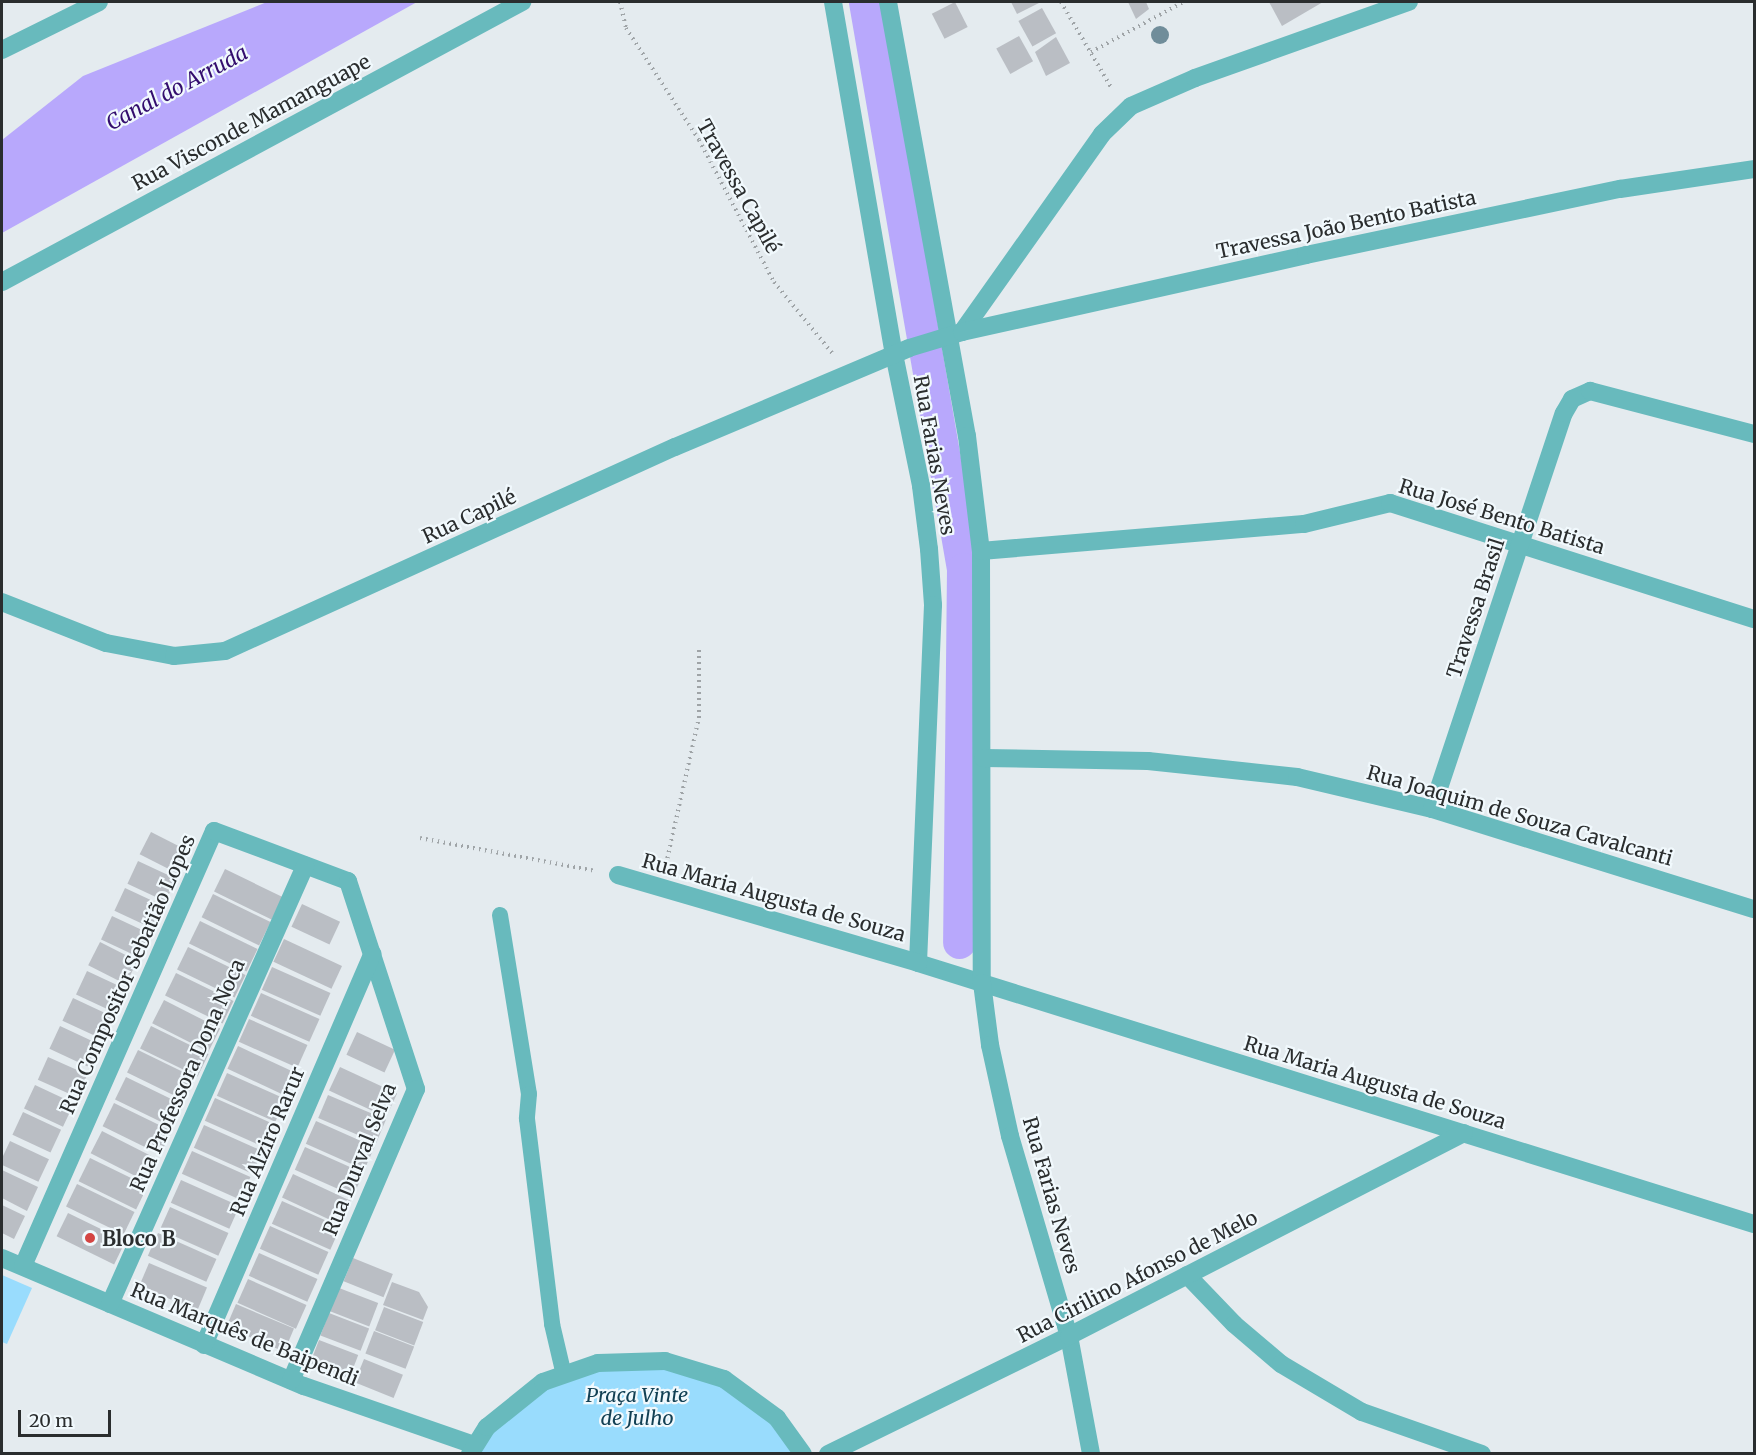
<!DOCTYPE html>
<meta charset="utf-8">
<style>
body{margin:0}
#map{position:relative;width:1756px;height:1455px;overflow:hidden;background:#e4ebef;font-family:Merriweather,serif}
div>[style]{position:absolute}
.green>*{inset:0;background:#99dcfd}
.water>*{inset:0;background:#b8a8fc}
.canal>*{height:33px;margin:-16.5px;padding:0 16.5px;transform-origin:16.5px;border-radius:16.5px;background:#b8a8fc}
.building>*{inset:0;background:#babec4;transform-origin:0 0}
.path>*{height:4px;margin-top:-2px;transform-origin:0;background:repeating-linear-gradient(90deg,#9fa4a7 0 1.5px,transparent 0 6px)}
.service>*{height:16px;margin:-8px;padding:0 8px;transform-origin:8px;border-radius:8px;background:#68babd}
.minor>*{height:18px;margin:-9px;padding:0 9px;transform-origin:9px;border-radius:9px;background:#68babd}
.trees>*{width:18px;height:18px;margin:-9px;border-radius:50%;background:#708d9a}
.dots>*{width:16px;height:16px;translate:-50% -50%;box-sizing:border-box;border:3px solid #f1f9fd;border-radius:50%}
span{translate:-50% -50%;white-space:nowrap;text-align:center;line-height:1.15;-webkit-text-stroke:4.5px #f1f9fd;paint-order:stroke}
.street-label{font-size:20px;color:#2a2d2e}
.poi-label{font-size:20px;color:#2a2d2e;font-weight:700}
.left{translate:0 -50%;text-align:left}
.park-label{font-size:20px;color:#124054;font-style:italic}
.water-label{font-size:21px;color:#330d6e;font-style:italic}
.frame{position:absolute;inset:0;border:3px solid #2a2d2e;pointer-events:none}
.scale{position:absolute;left:18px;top:1410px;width:93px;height:27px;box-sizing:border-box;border:3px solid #2a2d2e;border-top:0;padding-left:8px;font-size:18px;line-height:21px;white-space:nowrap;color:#2a2d2e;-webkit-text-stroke:4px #f1f9fd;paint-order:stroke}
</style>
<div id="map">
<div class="green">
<div style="clip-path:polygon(2px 1275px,32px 1288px,7px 1344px,2px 1342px)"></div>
<div style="clip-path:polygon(638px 1359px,724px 1379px,803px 1454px,470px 1454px,543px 1382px)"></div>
</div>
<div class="water">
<div style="clip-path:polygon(267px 2px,417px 2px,2px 233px,2px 140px,83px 76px)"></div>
</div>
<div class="canal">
<div style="left:865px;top:2px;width:575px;rotate:80.19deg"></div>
<div style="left:963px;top:569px;width:373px;rotate:90.6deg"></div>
</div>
<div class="building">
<div style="left:955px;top:2px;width:28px;height:26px;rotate:63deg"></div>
<div style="clip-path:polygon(1011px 2px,1041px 2px,1017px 14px)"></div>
<div style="clip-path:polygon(1128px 2px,1146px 2px,1149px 9px,1136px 19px)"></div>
<div style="clip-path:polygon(1269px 2px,1323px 2px,1282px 26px)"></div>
<div style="left:1042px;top:8px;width:29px;height:27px;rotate:61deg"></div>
<div style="left:1019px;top:36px;width:29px;height:26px;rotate:61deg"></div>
<div style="clip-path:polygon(1056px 37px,1070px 63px,1046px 76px,1035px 52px)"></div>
<div style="left:151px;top:832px;width:42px;height:25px;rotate:27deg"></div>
<div style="left:138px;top:861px;width:42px;height:25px;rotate:25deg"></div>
<div style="left:225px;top:869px;width:64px;height:25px;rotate:26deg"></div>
<div style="left:125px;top:888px;width:42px;height:25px;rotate:25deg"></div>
<div style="left:213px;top:894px;width:64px;height:26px;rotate:26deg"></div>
<div style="left:302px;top:904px;width:42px;height:25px;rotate:25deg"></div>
<div style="left:112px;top:916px;width:42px;height:26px;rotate:25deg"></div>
<div style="left:200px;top:921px;width:64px;height:25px;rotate:26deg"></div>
<div style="left:284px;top:939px;width:64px;height:25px;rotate:25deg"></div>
<div style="left:100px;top:942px;width:42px;height:26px;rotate:27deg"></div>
<div style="left:188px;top:947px;width:64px;height:25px;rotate:26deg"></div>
<div style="left:272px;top:967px;width:64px;height:25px;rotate:24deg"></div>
<div style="left:87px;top:971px;width:42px;height:26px;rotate:25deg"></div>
<div style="left:176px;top:973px;width:64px;height:25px;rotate:26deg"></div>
<div style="left:261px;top:993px;width:64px;height:25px;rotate:24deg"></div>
<div style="left:73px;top:998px;width:43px;height:25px;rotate:25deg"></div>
<div style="left:164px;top:1000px;width:63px;height:26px;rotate:27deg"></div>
<div style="left:249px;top:1019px;width:64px;height:25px;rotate:24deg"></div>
<div style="left:60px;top:1026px;width:42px;height:25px;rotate:25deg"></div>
<div style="left:151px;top:1026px;width:64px;height:25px;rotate:26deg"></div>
<div style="left:357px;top:1032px;width:42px;height:25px;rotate:25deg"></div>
<div style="left:238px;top:1046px;width:64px;height:25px;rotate:25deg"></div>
<div style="left:138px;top:1050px;width:64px;height:25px;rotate:26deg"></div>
<div style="left:48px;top:1057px;width:43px;height:25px;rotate:24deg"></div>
<div style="left:340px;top:1067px;width:63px;height:26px;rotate:25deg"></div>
<div style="left:227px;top:1073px;width:64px;height:25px;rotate:24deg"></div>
<div style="left:126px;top:1077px;width:64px;height:25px;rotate:26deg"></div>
<div style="left:35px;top:1085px;width:43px;height:26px;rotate:25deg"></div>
<div style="left:328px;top:1095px;width:63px;height:25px;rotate:23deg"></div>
<div style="left:215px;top:1098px;width:64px;height:25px;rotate:24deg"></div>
<div style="left:114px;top:1103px;width:64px;height:26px;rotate:26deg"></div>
<div style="left:23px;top:1112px;width:42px;height:25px;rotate:25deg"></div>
<div style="left:316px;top:1121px;width:64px;height:25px;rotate:24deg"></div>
<div style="left:204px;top:1125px;width:64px;height:25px;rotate:24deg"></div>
<div style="left:102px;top:1131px;width:64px;height:25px;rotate:27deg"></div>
<div style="left:10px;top:1141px;width:43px;height:25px;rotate:25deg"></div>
<div style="left:305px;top:1147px;width:64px;height:25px;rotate:24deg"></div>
<div style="left:192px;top:1151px;width:64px;height:25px;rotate:24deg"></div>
<div style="left:90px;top:1158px;width:64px;height:26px;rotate:26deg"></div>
<div style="clip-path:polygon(2px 1170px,38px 1187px,27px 1211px,2px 1198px)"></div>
<div style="left:293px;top:1174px;width:64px;height:26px;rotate:25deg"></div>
<div style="left:181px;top:1180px;width:64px;height:25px;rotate:24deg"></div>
<div style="left:77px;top:1184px;width:64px;height:25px;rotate:26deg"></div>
<div style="left:282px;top:1201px;width:64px;height:25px;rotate:24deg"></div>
<div style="clip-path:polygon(2px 1205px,25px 1216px,14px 1239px,2px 1233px)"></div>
<div style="left:170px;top:1207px;width:64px;height:25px;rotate:24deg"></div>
<div style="left:68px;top:1213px;width:64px;height:26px;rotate:26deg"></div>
<div style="left:270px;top:1226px;width:64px;height:25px;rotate:24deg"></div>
<div style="left:158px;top:1233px;width:64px;height:25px;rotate:24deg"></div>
<div style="left:259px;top:1253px;width:64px;height:25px;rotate:24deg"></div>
<div style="left:353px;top:1258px;width:43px;height:25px;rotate:22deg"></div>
<div style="left:149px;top:1263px;width:63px;height:25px;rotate:23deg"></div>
<div style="left:248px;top:1279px;width:64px;height:26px;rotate:24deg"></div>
<div style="clip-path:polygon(392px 1282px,419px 1292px,428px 1307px,423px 1320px,383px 1305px)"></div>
<div style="left:339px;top:1288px;width:42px;height:25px;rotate:21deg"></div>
<div style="left:236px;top:1304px;width:63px;height:25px;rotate:23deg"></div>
<div style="left:384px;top:1307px;width:42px;height:25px;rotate:21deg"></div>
<div style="left:329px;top:1313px;width:43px;height:24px;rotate:21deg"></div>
<div style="left:374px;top:1331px;width:43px;height:24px;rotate:21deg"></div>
<div style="left:319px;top:1340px;width:42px;height:25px;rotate:21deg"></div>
<div style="left:364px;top:1359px;width:42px;height:25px;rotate:22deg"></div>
</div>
<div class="path">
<div style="left:620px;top:2px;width:27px;rotate:77deg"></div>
<div style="left:626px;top:28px;width:134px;rotate:56.9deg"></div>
<div style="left:699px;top:140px;width:161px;rotate:62.2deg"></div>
<div style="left:774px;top:282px;width:93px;rotate:50.7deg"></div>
<div style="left:1061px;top:2px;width:101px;rotate:59.6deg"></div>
<div style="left:1091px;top:52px;width:105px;rotate:-28.5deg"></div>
<div style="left:420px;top:838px;width:179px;rotate:10.6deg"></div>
<div style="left:666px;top:864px;width:150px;rotate:-77.3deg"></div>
<div style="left:699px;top:718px;width:72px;rotate:-90deg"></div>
</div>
<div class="service">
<div style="left:500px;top:915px;width:181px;rotate:80.8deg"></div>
<div style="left:529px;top:1094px;width:25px;rotate:95deg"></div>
<div style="left:527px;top:1119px;width:207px;rotate:83deg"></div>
<div style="left:552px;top:1324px;width:52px;rotate:76.8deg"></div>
</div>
<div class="minor">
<div style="left:833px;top:2px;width:357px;rotate:80.2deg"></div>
<div style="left:894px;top:354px;width:135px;rotate:78.4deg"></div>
<div style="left:921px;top:486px;width:64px;rotate:82.8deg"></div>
<div style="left:929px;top:549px;width:56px;rotate:85.9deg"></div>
<div style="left:933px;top:605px;width:358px;rotate:92.4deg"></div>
<div style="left:918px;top:963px;width:876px;rotate:17.34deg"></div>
<div style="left:888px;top:2px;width:441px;rotate:79.7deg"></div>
<div style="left:967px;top:436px;width:116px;rotate:83.1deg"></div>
<div style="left:981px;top:551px;width:432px;rotate:89.9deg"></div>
<div style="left:982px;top:983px;width:63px;rotate:82.6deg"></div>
<div style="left:990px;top:1045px;width:93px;rotate:77.6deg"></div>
<div style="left:1010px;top:1136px;width:209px;rotate:73.6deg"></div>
<div style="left:1069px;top:1336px;width:120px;rotate:79.4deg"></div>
<div style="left:2px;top:50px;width:108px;rotate:-26.3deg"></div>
<div style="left:2px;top:282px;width:591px;rotate:-28.3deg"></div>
<div style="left:962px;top:332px;width:242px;rotate:-54.7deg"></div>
<div style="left:1102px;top:134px;width:40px;rotate:-44deg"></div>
<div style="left:1131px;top:106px;width:70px;rotate:-23.6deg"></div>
<div style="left:1195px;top:78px;width:227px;rotate:-19.6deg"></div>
<div style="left:981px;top:551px;width:324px;rotate:-4.8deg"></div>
<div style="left:1304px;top:524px;width:89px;rotate:-13.7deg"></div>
<div style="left:1390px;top:503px;width:382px;rotate:17.7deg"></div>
<div style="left:2px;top:602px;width:112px;rotate:21.5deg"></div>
<div style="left:106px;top:643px;width:69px;rotate:10.8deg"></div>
<div style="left:174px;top:656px;width:51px;rotate:-5.6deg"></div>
<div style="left:225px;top:651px;width:494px;rotate:-24.4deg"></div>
<div style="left:675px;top:447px;width:254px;rotate:-22.9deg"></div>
<div style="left:909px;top:348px;width:55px;rotate:-16.8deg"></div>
<div style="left:962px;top:332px;width:353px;rotate:-12.6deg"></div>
<div style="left:1306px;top:255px;width:321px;rotate:-11.9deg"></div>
<div style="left:1620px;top:189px;width:135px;rotate:-8.5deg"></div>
<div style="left:983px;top:758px;width:165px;rotate:1deg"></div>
<div style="left:1148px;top:761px;width:150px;rotate:6.1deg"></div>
<div style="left:1297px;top:777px;width:139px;rotate:13.3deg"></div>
<div style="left:1432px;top:809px;width:337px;rotate:17.3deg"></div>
<div style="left:1432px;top:809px;width:417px;rotate:-71.6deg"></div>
<div style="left:1564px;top:413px;width:16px;rotate:-60deg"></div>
<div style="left:1572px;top:399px;width:20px;rotate:-24deg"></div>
<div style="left:1590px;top:391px;width:170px;rotate:14.7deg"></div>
<div style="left:618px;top:875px;width:313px;rotate:16.3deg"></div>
<div style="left:2px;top:1258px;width:328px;rotate:23deg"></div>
<div style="left:304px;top:1386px;width:180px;rotate:19.1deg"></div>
<div style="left:23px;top:1266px;width:475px;rotate:-66.3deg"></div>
<div style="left:214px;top:831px;width:143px;rotate:20.5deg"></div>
<div style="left:348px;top:881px;width:219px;rotate:71.9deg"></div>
<div style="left:416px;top:1089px;width:317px;rotate:113.2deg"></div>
<div style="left:1187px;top:1275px;width:68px;rotate:46.2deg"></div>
<div style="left:1234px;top:1324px;width:62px;rotate:40.4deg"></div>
<div style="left:1281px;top:1364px;width:94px;rotate:30.7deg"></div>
<div style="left:1362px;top:1412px;width:127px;rotate:19.3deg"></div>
<div style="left:110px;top:1304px;width:480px;rotate:-66deg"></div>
<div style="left:204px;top:1345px;width:426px;rotate:-66.7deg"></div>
<div style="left:470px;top:1454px;width:32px;rotate:-58deg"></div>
<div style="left:487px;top:1427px;width:72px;rotate:-38.8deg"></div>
<div style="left:543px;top:1382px;width:58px;rotate:-19.1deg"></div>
<div style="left:598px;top:1363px;width:67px;rotate:-1.7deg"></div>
<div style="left:665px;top:1361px;width:62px;rotate:17deg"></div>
<div style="left:724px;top:1379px;width:66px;rotate:36.3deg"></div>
<div style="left:777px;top:1418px;width:44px;rotate:54.2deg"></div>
<div style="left:828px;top:1454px;width:268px;rotate:-26.1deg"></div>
<div style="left:1069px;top:1336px;width:444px;rotate:-27.2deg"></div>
</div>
<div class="trees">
<div style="left:1160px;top:35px"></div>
</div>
<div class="dots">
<div style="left:90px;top:1238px;background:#d44543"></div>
</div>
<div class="street-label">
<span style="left:251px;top:122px;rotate:-28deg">Rua Visconde Mamanguape</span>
<span style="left:739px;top:186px;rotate:61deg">Travessa Capilé</span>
<span style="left:1346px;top:224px;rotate:-12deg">Travessa João Bento Batista</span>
<span style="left:935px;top:455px;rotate:80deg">Rua Farias Neves</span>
<span style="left:469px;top:516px;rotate:-25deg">Rua Capilé</span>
<span style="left:1502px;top:516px;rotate:17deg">Rua José Bento Batista</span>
<span style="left:1475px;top:608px;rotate:-72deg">Travessa Brasil</span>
<span style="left:1520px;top:815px;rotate:16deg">Rua Joaquim de Souza Cavalcanti</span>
<span style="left:774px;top:897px;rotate:16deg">Rua Maria Augusta de Souza</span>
<span style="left:127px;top:974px;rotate:-66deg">Rua Compositor Sebatião Lopes</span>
<span style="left:187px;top:1075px;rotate:-66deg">Rua Professora Dona Noca</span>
<span style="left:1375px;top:1082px;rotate:17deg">Rua Maria Augusta de Souza</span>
<span style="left:267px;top:1141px;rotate:-67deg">Rua Alziro Rarur</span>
<span style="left:359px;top:1159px;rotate:-68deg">Rua Durval Selva</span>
<span style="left:1052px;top:1195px;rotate:74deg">Rua Farias Neves</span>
<span style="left:1137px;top:1276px;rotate:-27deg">Rua Cirilino Afonso de Melo</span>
<span style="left:245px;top:1334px;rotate:22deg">Rua Marquês de Baipendi</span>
</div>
<div class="poi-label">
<span class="left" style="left:102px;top:1238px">Bloco B</span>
</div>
<div class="park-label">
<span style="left:637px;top:1406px">Praça Vinte<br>de Julho</span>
</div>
<div class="water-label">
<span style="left:177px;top:88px;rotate:-28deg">Canal do Arruda</span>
</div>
<div class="frame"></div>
<div class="scale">20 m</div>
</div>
